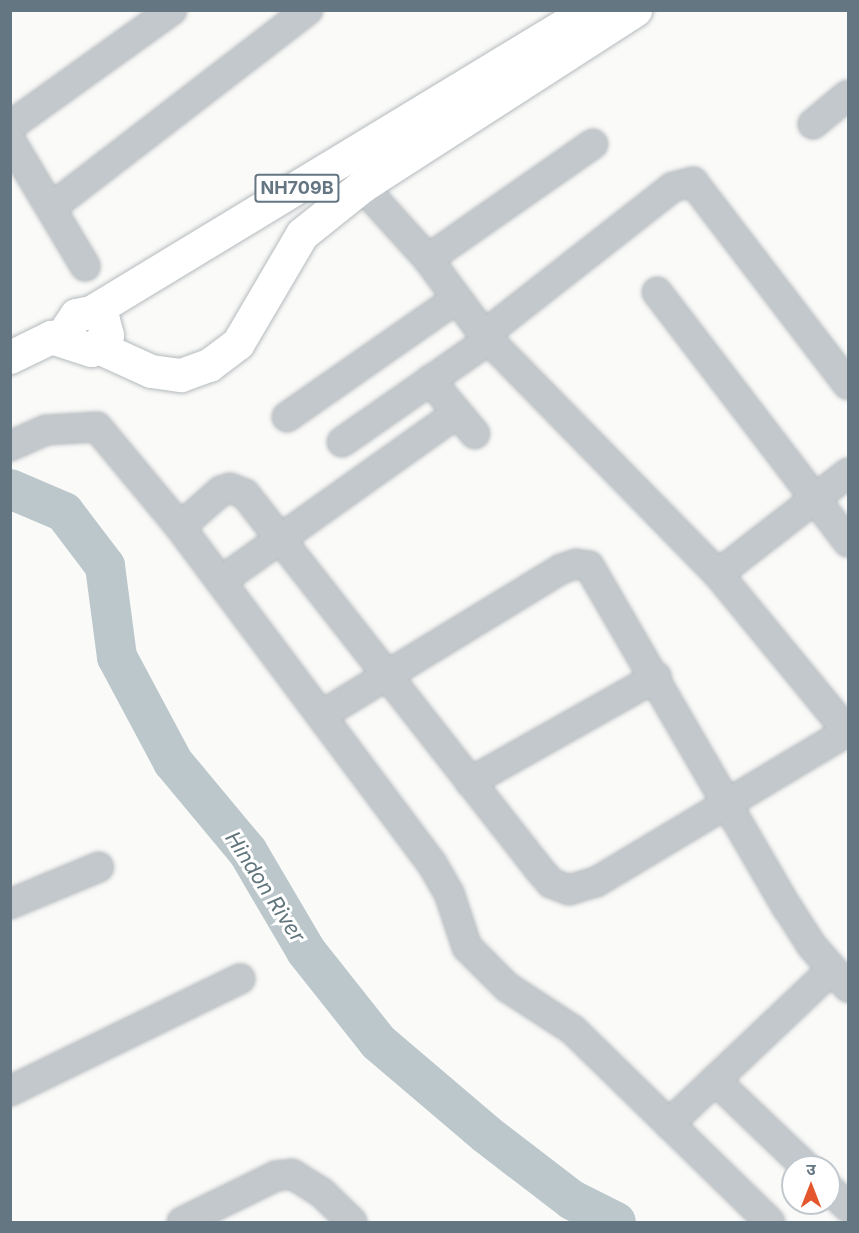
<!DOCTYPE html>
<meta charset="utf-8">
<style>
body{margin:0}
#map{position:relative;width:859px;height:1233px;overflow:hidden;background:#fafaf8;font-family:Inter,"Noto Sans Devanagari",sans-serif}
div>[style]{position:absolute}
.river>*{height:40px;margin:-20px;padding:0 20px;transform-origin:20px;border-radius:20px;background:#bbc7cb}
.roads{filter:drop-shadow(0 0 2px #b5babe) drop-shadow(0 0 2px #b5babe)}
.minor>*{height:28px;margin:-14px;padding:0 14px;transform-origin:14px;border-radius:14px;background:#c3c8cc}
.major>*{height:33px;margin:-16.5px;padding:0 16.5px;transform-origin:16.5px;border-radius:16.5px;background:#fff}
.highway>*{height:33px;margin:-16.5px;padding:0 16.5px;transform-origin:16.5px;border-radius:16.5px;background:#fff}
span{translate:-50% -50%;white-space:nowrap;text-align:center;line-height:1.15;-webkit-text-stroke:6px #fff;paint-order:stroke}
.shield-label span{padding:2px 4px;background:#fff;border:2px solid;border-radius:4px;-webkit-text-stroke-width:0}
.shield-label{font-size:18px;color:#657683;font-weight:700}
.water-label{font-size:21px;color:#60757c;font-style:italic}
.frame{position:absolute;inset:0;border:12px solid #657683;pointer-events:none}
.north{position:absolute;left:781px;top:1155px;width:60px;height:60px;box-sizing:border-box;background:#fff;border:2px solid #c1c8cd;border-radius:50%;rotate:0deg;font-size:16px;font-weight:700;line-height:24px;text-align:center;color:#657683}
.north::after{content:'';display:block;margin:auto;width:21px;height:27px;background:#e4572e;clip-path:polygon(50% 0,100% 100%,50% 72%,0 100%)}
</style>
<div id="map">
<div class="river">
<div style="left:10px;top:489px;width:59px;rotate:23.1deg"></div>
<div style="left:64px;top:512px;width:68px;rotate:52.8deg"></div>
<div style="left:105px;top:566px;width:92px;rotate:82.5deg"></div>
<div style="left:117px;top:657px;width:119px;rotate:61.9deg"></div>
<div style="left:173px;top:762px;width:117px;rotate:50.2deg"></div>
<div style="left:248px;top:852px;width:115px;rotate:59.6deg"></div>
<div style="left:306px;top:951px;width:116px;rotate:51.6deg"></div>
<div style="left:378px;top:1042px;width:142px;rotate:40.4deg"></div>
<div style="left:486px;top:1134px;width:108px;rotate:37.5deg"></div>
<div style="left:572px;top:1200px;width:49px;rotate:26.6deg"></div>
</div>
<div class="roads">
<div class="minor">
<div style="left:813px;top:124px;width:45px;rotate:-39.6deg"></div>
<div style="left:10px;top:126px;width:199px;rotate:-35.6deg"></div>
<div style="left:10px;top:140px;width:147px;rotate:59.2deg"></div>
<div style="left:362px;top:186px;width:98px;rotate:47.9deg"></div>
<div style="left:428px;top:259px;width:94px;rotate:53.6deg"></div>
<div style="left:484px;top:335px;width:334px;rotate:45.6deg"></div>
<div style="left:718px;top:574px;width:205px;rotate:50.6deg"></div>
<div style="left:52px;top:207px;width:323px;rotate:-37.6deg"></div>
<div style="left:428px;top:259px;width:201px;rotate:-34.9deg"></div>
<div style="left:657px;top:292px;width:315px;rotate:52.6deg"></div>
<div style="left:484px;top:335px;width:240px;rotate:-38.1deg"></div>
<div style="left:673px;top:187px;width:21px;rotate:-14deg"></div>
<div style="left:693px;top:182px;width:255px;rotate:52.6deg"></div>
<div style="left:430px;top:380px;width:70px;rotate:50.2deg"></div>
<div style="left:287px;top:417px;width:206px;rotate:-34.9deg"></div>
<div style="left:342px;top:442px;width:179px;rotate:-34.8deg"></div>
<div style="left:10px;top:446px;width:39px;rotate:-24deg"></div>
<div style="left:46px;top:430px;width:51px;rotate:-3.4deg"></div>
<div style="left:97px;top:427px;width:130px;rotate:50.3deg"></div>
<div style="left:180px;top:527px;width:419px;rotate:53.2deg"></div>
<div style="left:431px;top:862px;width:36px;rotate:60deg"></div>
<div style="left:449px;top:893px;width:57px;rotate:71.6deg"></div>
<div style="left:467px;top:947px;width:57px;rotate:45deg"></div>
<div style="left:507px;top:987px;width:79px;rotate:33.1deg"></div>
<div style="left:573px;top:1030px;width:275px;rotate:44.3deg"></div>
<div style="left:180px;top:527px;width:55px;rotate:-41.3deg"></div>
<div style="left:221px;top:491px;width:9px;rotate:-18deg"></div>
<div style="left:230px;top:488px;width:16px;rotate:22deg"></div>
<div style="left:245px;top:494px;width:475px;rotate:51.9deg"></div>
<div style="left:538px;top:868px;width:20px;rotate:49deg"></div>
<div style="left:551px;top:883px;width:19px;rotate:21deg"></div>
<div style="left:569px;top:890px;width:28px;rotate:-17deg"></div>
<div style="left:596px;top:882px;width:294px;rotate:-30.9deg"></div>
<div style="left:718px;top:574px;width:165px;rotate:-37.8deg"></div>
<div style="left:221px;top:581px;width:290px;rotate:-35.4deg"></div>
<div style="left:322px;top:715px;width:280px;rotate:-31.4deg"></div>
<div style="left:561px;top:569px;width:16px;rotate:-18deg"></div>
<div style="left:576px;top:564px;width:13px;rotate:9deg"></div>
<div style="left:589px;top:566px;width:394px;rotate:59.9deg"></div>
<div style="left:787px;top:907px;width:46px;rotate:57.3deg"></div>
<div style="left:812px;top:946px;width:55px;rotate:48.7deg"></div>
<div style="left:470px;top:782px;width:214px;rotate:-29.4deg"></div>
<div style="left:10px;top:904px;width:96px;rotate:-22.6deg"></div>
<div style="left:715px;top:1080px;width:126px;rotate:43.7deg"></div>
<div style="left:10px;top:1091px;width:256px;rotate:-26deg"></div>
<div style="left:669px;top:1124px;width:224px;rotate:-43.5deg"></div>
<div style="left:829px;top:1189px;width:26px;rotate:43deg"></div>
<div style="left:182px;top:1222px;width:105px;rotate:-26.1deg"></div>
<div style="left:276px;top:1176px;width:16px;rotate:-7deg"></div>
<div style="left:292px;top:1174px;width:34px;rotate:32deg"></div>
<div style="left:321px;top:1192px;width:43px;rotate:44.1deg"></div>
</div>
<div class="major">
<div style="left:98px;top:347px;width:58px;rotate:24.4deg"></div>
<div style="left:151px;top:371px;width:30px;rotate:8deg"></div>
<div style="left:181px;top:375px;width:30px;rotate:-20deg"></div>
<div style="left:209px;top:365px;width:36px;rotate:-37deg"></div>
<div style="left:238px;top:343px;width:126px;rotate:-59.6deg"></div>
<div style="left:302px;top:234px;width:77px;rotate:-38.7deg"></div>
<div style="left:362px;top:186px;width:325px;rotate:-32.8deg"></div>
</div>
<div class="highway">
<div style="left:91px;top:312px;width:582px;rotate:-31.23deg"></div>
<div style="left:10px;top:357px;width:46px;rotate:-26deg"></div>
<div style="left:51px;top:337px;width:42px;rotate:18deg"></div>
<div style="left:91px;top:350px;width:22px;rotate:-43deg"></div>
<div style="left:107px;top:335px;width:16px;rotate:-105deg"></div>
<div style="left:103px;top:320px;width:14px;rotate:-146deg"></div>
<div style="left:91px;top:312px;width:15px;rotate:169deg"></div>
<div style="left:76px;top:315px;width:14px;rotate:124deg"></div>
<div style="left:68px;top:327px;width:15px;rotate:79deg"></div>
</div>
</div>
<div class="shield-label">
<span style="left:297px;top:188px">NH709B</span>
</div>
<div class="water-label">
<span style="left:265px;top:887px;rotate:57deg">Hindon River</span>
</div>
<div class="frame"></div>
<div class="north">उ</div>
</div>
